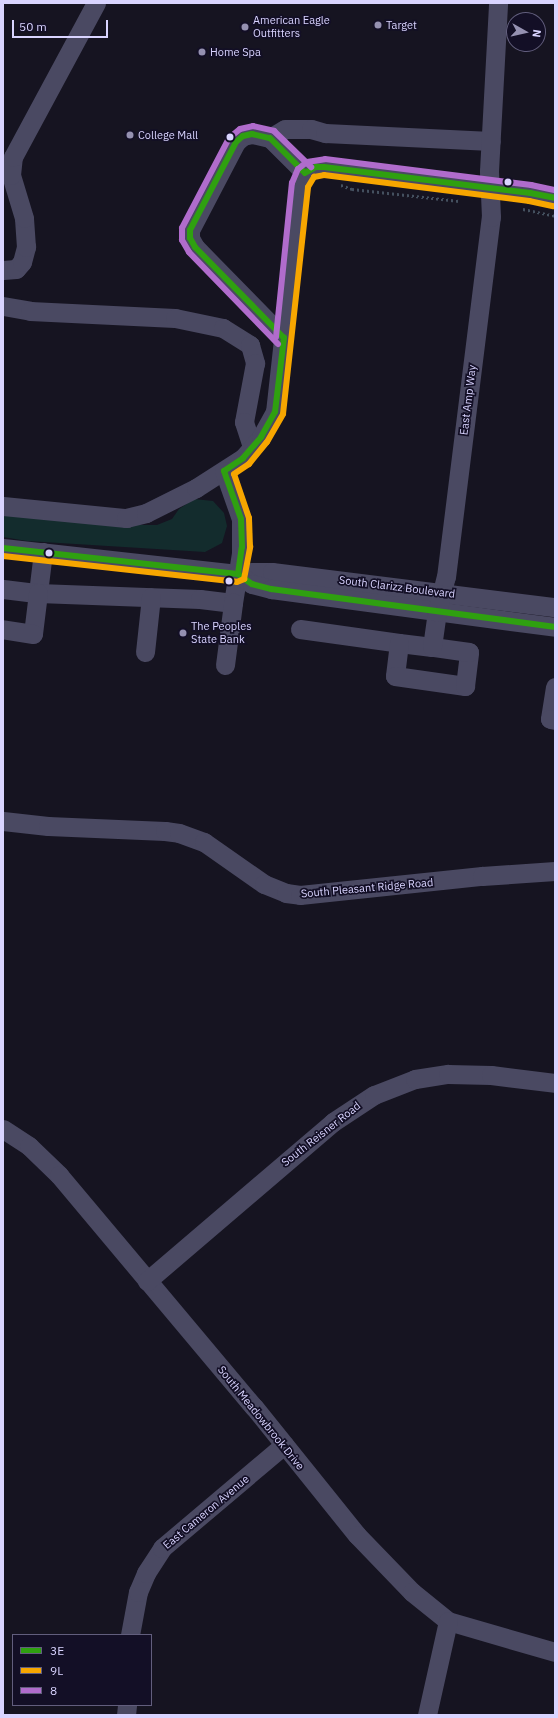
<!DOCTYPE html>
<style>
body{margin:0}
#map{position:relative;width:558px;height:1718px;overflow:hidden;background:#161421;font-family:"IBM Plex Sans",sans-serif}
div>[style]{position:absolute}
.green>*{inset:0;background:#132c2d}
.path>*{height:2.5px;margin-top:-1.25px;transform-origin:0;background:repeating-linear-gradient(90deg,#44505f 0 2px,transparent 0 5px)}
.minor>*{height:19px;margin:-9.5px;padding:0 9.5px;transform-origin:9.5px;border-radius:9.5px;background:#4a4962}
.bus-1>*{height:6px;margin:-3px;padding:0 3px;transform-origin:3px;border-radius:3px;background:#2fa010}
.bus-2>*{height:6px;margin:-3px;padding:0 3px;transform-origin:3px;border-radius:3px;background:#f7a600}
.bus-3>*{height:6px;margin:-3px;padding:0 3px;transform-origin:3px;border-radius:3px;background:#b06ccc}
.dots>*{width:11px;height:11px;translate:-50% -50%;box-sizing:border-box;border:2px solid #130f26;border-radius:50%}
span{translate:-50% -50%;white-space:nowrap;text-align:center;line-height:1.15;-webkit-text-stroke:3.5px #130f26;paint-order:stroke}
.poi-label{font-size:11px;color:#d9d4ff}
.left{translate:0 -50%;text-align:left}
.street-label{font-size:11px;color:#d9d4ff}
.frame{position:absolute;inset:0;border:4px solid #d9d4ff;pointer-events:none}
.legend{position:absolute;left:12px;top:1634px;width:140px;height:72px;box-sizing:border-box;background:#130f26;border:1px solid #625e7d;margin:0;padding:5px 7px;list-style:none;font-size:12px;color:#d9d4ff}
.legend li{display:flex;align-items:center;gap:8px;height:20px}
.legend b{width:20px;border:1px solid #625e7d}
.north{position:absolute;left:506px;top:12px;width:40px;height:40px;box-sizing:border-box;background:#130f26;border:1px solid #625e7d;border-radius:50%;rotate:98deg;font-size:11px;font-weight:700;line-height:16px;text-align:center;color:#d9d4ff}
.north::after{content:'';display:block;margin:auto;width:14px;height:18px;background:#9591b1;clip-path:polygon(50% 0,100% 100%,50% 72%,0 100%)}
.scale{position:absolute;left:12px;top:20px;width:96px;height:18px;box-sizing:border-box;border:2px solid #d9d4ff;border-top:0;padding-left:5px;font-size:12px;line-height:14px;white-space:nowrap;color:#d9d4ff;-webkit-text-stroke:3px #130f26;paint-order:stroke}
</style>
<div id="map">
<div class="green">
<div style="clip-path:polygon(194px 499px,213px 501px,224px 513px,227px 526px,222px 543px,205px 552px,27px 541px,3px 537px,3px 513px,121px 525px,157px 525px,172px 519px,179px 509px)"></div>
</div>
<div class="path">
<div style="left:341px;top:185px;width:12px;rotate:20deg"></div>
<div style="left:352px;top:189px;width:108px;rotate:6.4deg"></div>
<div style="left:523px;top:209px;width:33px;rotate:12deg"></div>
</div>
<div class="minor">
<div style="left:270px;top:138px;width:17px;rotate:-31deg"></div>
<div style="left:285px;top:129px;width:26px"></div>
<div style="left:311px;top:129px;width:15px;rotate:16deg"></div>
<div style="left:325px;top:133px;width:166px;rotate:2.8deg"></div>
<div style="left:3px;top:270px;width:13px;rotate:-4deg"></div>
<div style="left:16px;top:269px;width:9px;rotate:-49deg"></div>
<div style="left:22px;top:262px;width:16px;rotate:-75deg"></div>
<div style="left:26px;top:247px;width:29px;rotate:-94deg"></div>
<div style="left:24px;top:218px;width:45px;rotate:-106.8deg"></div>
<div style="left:11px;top:175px;width:18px;rotate:-84deg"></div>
<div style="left:13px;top:157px;width:175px;rotate:-61.7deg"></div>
<div style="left:3px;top:306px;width:27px;rotate:10deg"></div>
<div style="left:30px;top:311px;width:145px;rotate:2.8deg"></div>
<div style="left:175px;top:318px;width:49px;rotate:11.8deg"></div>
<div style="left:223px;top:328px;width:32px;rotate:32deg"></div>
<div style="left:250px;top:345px;width:19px;rotate:74deg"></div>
<div style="left:255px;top:363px;width:60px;rotate:100.6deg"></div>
<div style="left:244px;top:422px;width:26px;rotate:72deg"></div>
<div style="left:284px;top:338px;width:127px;rotate:-134.4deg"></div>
<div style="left:195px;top:247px;width:10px;rotate:-119deg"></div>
<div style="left:190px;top:238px;width:8px;rotate:-90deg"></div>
<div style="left:190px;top:230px;width:99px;rotate:-62.4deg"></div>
<div style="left:236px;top:142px;width:9px;rotate:-41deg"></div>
<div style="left:243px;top:136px;width:9px;rotate:-13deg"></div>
<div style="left:252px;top:134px;width:18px;rotate:13deg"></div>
<div style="left:270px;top:138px;width:49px;rotate:45deg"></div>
<div style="left:3px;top:506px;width:124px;rotate:5.6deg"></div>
<div style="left:126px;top:518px;width:21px;rotate:-14deg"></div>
<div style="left:146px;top:513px;width:56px;rotate:-26.6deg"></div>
<div style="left:196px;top:488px;width:56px;rotate:-32.6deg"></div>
<div style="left:243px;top:458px;width:28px;rotate:-49deg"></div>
<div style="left:261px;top:437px;width:29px;rotate:-61deg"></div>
<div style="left:275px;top:412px;width:228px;rotate:-83.7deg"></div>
<div style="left:300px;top:185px;width:13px;rotate:-67deg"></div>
<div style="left:305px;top:173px;width:7px;rotate:-34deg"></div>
<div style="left:311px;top:169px;width:13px;rotate:-9deg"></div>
<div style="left:324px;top:167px;width:208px;rotate:7.2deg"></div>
<div style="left:530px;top:193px;width:25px;rotate:11deg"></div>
<div style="left:3px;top:548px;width:236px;rotate:6.3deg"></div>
<div style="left:238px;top:574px;width:15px;rotate:-8deg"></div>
<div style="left:253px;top:572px;width:19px"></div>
<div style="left:272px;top:572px;width:285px;rotate:7.1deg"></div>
<div style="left:43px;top:552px;width:41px;rotate:97deg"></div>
<div style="left:38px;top:593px;width:162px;rotate:2.1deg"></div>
<div style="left:200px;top:599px;width:33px;rotate:7deg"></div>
<div style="left:233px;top:603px;width:51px;rotate:-80.9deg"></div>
<div style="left:241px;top:553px;width:34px;rotate:-90deg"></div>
<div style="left:241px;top:519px;width:51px;rotate:-109.5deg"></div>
<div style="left:238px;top:574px;width:17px;rotate:36deg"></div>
<div style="left:252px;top:584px;width:20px;rotate:15deg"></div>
<div style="left:271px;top:589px;width:287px;rotate:7.6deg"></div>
<div style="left:3px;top:589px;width:35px;rotate:7deg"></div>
<div style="left:38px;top:593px;width:41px;rotate:97deg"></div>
<div style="left:33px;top:634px;width:30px;rotate:-171deg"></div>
<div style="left:300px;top:629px;width:100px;rotate:8deg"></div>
<div style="left:432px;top:647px;width:33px;rotate:-173deg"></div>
<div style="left:399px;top:643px;width:33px;rotate:97deg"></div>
<div style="left:395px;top:676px;width:71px;rotate:8.1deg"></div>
<div style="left:465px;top:686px;width:34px;rotate:-83deg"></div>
<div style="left:469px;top:652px;width:37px;rotate:-172deg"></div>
<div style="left:432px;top:647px;width:35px;rotate:-82deg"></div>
<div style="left:437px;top:612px;width:36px;rotate:-76deg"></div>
<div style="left:446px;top:577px;width:363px;rotate:-82.9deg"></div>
<div style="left:491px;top:217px;width:46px;rotate:-92.5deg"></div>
<div style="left:489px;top:171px;width:168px;rotate:-86.9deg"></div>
<div style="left:145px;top:652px;width:55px;rotate:-83.8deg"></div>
<div style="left:225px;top:665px;width:63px;rotate:-82.6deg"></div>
<div style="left:555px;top:687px;width:32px;rotate:99deg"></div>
<div style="left:550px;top:719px;width:5px;rotate:11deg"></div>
<div style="left:3px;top:821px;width:45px;rotate:6.3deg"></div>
<div style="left:48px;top:826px;width:117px;rotate:2.4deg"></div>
<div style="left:165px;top:831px;width:14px;rotate:8deg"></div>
<div style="left:179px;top:833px;width:27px;rotate:20deg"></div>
<div style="left:204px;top:842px;width:73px;rotate:35deg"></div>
<div style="left:264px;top:884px;width:24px;rotate:22deg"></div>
<div style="left:286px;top:893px;width:14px;rotate:8deg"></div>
<div style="left:300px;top:895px;width:183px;rotate:-6deg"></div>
<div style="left:482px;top:876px;width:73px;rotate:-3.9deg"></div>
<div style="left:3px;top:1129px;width:31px;rotate:33deg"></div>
<div style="left:29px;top:1146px;width:42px;rotate:44deg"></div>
<div style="left:59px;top:1175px;width:303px;rotate:50deg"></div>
<div style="left:254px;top:1407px;width:164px;rotate:51.2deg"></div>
<div style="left:357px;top:1535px;width:79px;rotate:46deg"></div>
<div style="left:412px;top:1592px;width:46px;rotate:38.9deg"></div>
<div style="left:448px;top:1621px;width:111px;rotate:16.2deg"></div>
<div style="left:147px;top:1281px;width:245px;rotate:-40.5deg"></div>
<div style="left:333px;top:1122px;width:49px;rotate:-33.4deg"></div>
<div style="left:374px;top:1095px;width:44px;rotate:-21.3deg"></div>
<div style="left:415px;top:1079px;width:33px;rotate:-9deg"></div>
<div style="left:448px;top:1074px;width:43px;rotate:1.3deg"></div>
<div style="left:491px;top:1075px;width:64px;rotate:7.1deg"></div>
<div style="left:130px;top:1635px;width:44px;rotate:-79.5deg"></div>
<div style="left:138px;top:1592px;width:21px;rotate:-67deg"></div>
<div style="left:146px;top:1573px;width:30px;rotate:-57deg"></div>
<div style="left:162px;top:1548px;width:160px;rotate:-40.2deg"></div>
<div style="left:126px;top:1715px;width:10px;rotate:-84deg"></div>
<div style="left:427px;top:1715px;width:96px;rotate:-77.4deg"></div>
</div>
<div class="bus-1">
<div style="left:3px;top:548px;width:236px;rotate:6.3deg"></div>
<div style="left:238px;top:574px;width:17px;rotate:36deg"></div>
<div style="left:252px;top:584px;width:20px;rotate:15deg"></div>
<div style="left:271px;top:589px;width:287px;rotate:7.6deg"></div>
<div style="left:238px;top:574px;width:27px;rotate:-82deg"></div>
<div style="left:242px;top:547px;width:28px;rotate:-92deg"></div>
<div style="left:241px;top:519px;width:51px;rotate:-109.5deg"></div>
<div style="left:224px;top:471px;width:23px;rotate:-34deg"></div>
<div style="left:243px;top:458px;width:28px;rotate:-49deg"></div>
<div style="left:261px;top:437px;width:29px;rotate:-61deg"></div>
<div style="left:275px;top:412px;width:75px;rotate:-83.1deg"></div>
<div style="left:284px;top:338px;width:127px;rotate:-134.4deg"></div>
<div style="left:195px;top:247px;width:10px;rotate:-119deg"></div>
<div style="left:190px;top:238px;width:8px;rotate:-90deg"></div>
<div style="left:190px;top:230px;width:99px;rotate:-62.4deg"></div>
<div style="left:236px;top:142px;width:9px;rotate:-41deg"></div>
<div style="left:243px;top:136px;width:9px;rotate:-13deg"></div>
<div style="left:252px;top:134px;width:18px;rotate:13deg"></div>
<div style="left:270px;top:138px;width:49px;rotate:45deg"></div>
<div style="left:305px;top:173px;width:13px;rotate:-29deg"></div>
<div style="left:316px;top:167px;width:8px"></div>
<div style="left:324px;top:167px;width:208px;rotate:7.2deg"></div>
<div style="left:530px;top:193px;width:25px;rotate:11deg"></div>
</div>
<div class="bus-2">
<div style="left:3px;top:556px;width:235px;rotate:6.3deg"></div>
<div style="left:237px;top:582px;width:8px;rotate:-23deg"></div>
<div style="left:244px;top:579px;width:33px;rotate:-79deg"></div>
<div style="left:250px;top:547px;width:29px;rotate:-92deg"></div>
<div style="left:249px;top:518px;width:46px;rotate:-108.8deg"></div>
<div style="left:234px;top:474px;width:18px;rotate:-34deg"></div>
<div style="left:249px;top:464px;width:28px;rotate:-51deg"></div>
<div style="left:267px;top:442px;width:32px;rotate:-60deg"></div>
<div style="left:283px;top:414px;width:228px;rotate:-83.7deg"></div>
<div style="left:308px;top:187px;width:12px;rotate:-59deg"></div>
<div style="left:314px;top:177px;width:10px;rotate:-11deg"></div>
<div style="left:324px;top:175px;width:207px;rotate:7.2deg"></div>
<div style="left:529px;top:201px;width:25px;rotate:12deg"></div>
</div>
<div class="bus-3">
<div style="left:276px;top:337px;width:155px;rotate:-84.1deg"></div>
<div style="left:292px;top:183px;width:15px;rotate:-67deg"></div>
<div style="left:298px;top:169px;width:11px;rotate:-38deg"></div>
<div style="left:307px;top:162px;width:18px;rotate:-9deg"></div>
<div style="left:325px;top:159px;width:208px;rotate:7.2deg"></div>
<div style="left:531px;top:185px;width:25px;rotate:12deg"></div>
<div style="left:278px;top:344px;width:128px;rotate:-134.1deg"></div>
<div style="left:189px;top:252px;width:14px;rotate:-120deg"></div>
<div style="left:182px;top:240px;width:12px;rotate:-90deg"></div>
<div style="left:182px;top:228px;width:102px;rotate:-62.4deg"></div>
<div style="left:229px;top:138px;width:14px;rotate:-39deg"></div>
<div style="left:240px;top:129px;width:13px;rotate:-13deg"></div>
<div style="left:253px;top:126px;width:22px;rotate:13deg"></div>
<div style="left:274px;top:131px;width:52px;rotate:44.2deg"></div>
</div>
<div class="dots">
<div style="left:378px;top:25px;background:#9591b1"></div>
<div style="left:245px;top:27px;background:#9591b1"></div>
<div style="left:202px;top:52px;background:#9591b1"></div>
<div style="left:130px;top:135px;background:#9591b1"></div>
<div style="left:230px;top:137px;background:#d9d4ff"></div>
<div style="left:508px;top:182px;background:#d9d4ff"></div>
<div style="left:49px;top:553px;background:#d9d4ff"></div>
<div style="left:229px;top:581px;background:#d9d4ff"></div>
<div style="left:183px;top:633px;background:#9591b1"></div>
</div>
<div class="poi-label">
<span class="left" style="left:253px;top:27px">American Eagle<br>Outfitters</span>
<span class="left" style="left:386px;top:25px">Target</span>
<span class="left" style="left:210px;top:52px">Home Spa</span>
<span class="left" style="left:138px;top:135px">College Mall</span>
<span class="left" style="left:191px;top:633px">The Peoples<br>State Bank</span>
</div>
<div class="street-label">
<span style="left:468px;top:400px;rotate:-83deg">East Amp Way</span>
<span style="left:397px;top:587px;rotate:7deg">South Clarizz Boulevard</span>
<span style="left:367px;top:888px;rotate:-5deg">South Pleasant Ridge Road</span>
<span style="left:321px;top:1134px;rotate:-38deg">South Reisner Road</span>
<span style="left:261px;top:1418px;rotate:51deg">South Meadowbrook Drive</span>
<span style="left:206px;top:1512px;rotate:-40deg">East Cameron Avenue</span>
</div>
<div class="frame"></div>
<ul class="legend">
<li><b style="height:5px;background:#2fa010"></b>3E</li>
<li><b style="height:5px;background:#f7a600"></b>9L</li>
<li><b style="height:5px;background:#b06ccc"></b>8</li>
</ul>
<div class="north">N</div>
<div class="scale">50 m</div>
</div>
